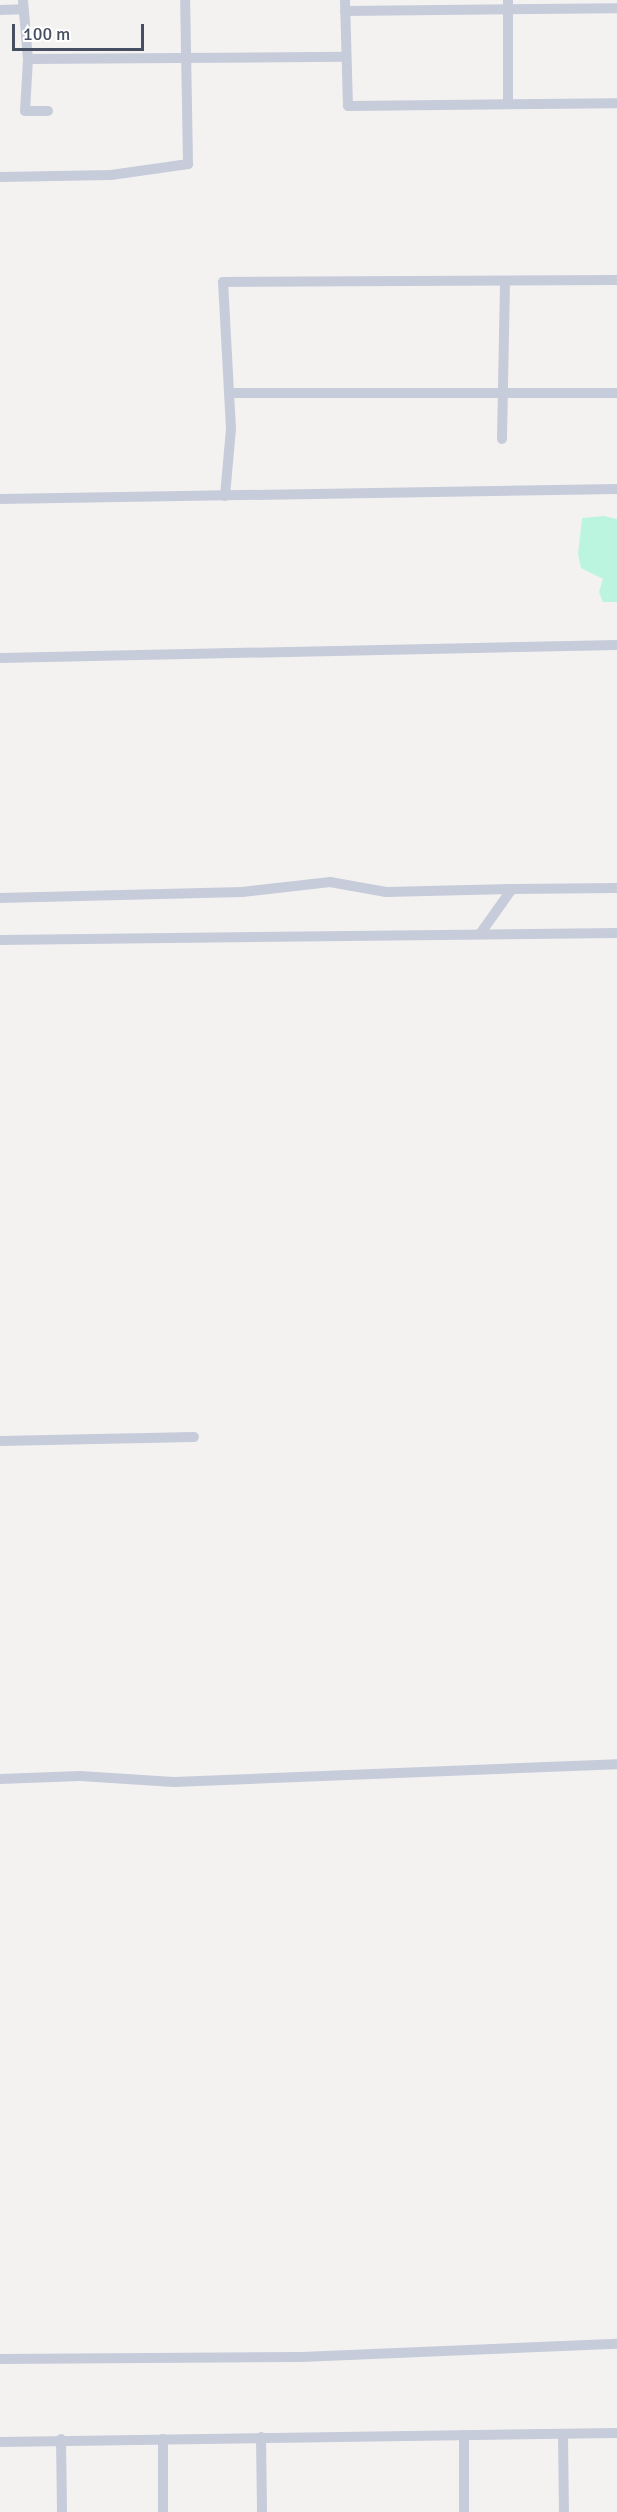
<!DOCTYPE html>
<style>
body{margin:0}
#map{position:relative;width:617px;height:2512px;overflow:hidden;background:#f4f2f1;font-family:Signika,sans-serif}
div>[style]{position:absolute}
.green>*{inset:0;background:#bcf5df}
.street>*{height:10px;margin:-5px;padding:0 5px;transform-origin:5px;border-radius:5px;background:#c7ccda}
span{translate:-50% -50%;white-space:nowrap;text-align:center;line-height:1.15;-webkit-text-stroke:4.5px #fff;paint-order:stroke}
.scale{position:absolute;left:12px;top:24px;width:132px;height:27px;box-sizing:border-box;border:3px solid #464f62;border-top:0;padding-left:8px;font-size:18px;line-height:21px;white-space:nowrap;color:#464f62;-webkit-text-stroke:4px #fff;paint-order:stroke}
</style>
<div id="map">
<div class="green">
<div style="clip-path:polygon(604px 516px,617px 519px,617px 602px,603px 602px,599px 592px,603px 579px,581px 568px,578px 554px,582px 518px)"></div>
</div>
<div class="street">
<div style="left:23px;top:0;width:59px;rotate:85.2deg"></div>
<div style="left:28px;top:59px;width:52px;rotate:93.3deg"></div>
<div style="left:25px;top:111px;width:23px"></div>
<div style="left:345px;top:0;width:106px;rotate:88.4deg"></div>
<div style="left:348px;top:106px;width:269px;rotate:-0.6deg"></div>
<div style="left:0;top:10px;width:23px;rotate:-2deg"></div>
<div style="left:345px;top:11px;width:272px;rotate:-0.6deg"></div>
<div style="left:28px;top:59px;width:317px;rotate:-0.4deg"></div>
<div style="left:508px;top:104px;width:104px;rotate:-90deg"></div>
<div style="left:0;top:177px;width:111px;rotate:-1deg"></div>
<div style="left:111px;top:175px;width:78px;rotate:-8.1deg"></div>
<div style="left:188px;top:164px;width:164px;rotate:-91deg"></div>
<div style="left:230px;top:393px;width:387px"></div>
<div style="left:502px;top:439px;width:158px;rotate:-88.9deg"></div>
<div style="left:225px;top:496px;width:67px;rotate:-84.9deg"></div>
<div style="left:231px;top:429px;width:147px;rotate:-93.1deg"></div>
<div style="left:223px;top:282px;width:394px;rotate:-0.3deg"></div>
<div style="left:0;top:499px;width:617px;rotate:-0.93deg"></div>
<div style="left:0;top:658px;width:617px;rotate:-1.21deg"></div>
<div style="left:0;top:898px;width:242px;rotate:-1.4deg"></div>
<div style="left:242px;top:892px;width:89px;rotate:-6.5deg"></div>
<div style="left:330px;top:882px;width:57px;rotate:10.1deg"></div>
<div style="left:386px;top:892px;width:126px;rotate:-1.4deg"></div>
<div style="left:480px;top:934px;width:55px;rotate:-54.6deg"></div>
<div style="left:512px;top:889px;width:105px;rotate:-0.5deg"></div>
<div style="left:0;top:940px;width:617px;rotate:-0.65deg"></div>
<div style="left:0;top:1441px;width:194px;rotate:-1.2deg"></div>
<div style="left:0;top:1779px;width:80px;rotate:-2.1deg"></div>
<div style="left:80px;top:1776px;width:94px;rotate:3.7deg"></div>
<div style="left:174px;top:1782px;width:443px;rotate:-2.3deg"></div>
<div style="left:0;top:2359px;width:301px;rotate:-0.4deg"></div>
<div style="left:301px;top:2357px;width:316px;rotate:-2.4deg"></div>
<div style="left:563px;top:2434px;width:78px;rotate:89.3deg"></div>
<div style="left:464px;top:2435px;width:77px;rotate:90deg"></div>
<div style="left:261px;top:2437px;width:75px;rotate:89.2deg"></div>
<div style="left:61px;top:2439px;width:73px;rotate:89.2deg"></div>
<div style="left:0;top:2442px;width:617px;rotate:-0.84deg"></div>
<div style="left:163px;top:2512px;width:73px;rotate:-90deg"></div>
</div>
<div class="scale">100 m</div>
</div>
